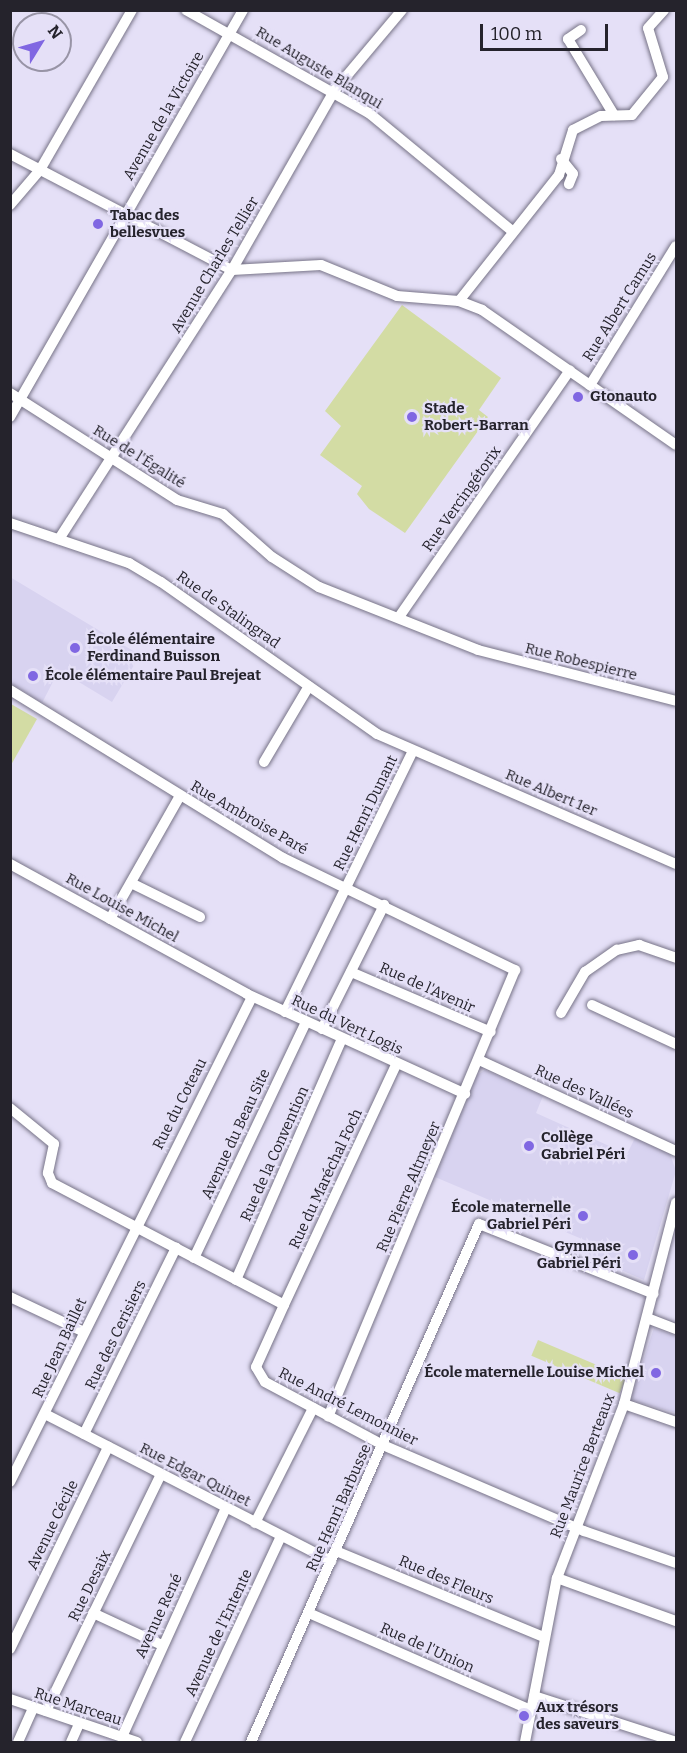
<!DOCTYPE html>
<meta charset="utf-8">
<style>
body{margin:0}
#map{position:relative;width:687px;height:1753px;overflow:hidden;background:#e5e0f7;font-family:Bitter,serif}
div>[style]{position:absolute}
.built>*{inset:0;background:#d8d3f0}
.green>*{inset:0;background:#d3dca4;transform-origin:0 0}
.roads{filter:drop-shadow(0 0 2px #777387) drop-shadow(0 0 2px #777387)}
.minor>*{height:10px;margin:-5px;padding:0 5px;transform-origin:5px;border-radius:5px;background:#fff}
.dots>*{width:16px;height:16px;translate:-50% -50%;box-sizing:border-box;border:3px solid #e5e0f7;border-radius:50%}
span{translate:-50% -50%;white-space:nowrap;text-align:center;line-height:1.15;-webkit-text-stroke:4.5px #e5e0f7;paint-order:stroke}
.street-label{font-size:15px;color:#25232c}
.poi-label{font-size:15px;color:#25232c;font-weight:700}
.left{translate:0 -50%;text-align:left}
.right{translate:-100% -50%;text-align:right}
.frame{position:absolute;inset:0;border:12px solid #25232c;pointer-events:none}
.north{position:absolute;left:12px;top:12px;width:60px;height:60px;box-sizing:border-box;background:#e5e0f7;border:2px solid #9894a6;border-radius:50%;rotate:53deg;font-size:16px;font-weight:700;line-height:24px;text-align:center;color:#25232c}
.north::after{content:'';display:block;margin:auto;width:21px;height:27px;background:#8067e2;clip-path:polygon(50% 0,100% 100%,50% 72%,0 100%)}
.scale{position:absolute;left:480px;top:24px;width:128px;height:27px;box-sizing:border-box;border:3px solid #25232c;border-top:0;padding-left:8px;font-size:18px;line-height:21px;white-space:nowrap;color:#25232c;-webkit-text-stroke:4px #e5e0f7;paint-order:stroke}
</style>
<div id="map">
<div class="built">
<div style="clip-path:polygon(10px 577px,140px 655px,112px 702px,59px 670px,42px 703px,11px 683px)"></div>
<div style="clip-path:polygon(485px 1070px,543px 1096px,536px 1113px,627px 1154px,635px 1138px,670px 1154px,676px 1171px,644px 1280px,584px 1254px,589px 1242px,435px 1177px,477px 1075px)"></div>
<div style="clip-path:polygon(654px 1328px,676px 1336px,676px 1413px,634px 1401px,632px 1395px)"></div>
</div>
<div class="green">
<div style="clip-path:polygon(402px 305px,501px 378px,479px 410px,488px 417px,405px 533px,369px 509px,357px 494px,362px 486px,320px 455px,341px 426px,325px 411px)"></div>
<div style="clip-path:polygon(11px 704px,37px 719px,11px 765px)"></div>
<div style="left:538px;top:1340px;width:96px;height:17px;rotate:23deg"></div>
</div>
<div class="roads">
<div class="minor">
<div style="left:186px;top:10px;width:210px;rotate:29.4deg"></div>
<div style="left:369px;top:113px;width:185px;rotate:39.5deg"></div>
<div style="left:581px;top:30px;width:16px;rotate:145deg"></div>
<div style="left:568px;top:39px;width:89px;rotate:58.8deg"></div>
<div style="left:10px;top:154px;width:250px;rotate:27.6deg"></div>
<div style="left:232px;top:270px;width:89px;rotate:-3.2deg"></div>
<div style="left:321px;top:265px;width:82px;rotate:22.2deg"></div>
<div style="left:397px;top:296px;width:62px;rotate:4.6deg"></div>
<div style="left:459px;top:301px;width:25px;rotate:21deg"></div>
<div style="left:482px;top:310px;width:236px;rotate:34.8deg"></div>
<div style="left:561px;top:159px;width:19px;rotate:51deg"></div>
<div style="left:573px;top:174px;width:11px;rotate:112deg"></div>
<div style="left:10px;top:205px;width:46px;rotate:-49.4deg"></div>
<div style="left:40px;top:170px;width:185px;rotate:-60.1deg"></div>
<div style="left:459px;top:301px;width:161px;rotate:-51.6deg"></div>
<div style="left:559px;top:175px;width:47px;rotate:-72.7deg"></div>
<div style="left:573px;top:130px;width:31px;rotate:-27deg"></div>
<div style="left:601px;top:116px;width:31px;rotate:-2deg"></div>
<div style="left:632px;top:115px;width:49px;rotate:-50.8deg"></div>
<div style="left:663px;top:77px;width:51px;rotate:-107deg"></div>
<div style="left:648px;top:28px;width:24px;rotate:-48deg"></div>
<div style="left:590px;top:385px;width:163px;rotate:-58.3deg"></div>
<div style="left:10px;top:393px;width:198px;rotate:32.6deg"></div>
<div style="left:177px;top:500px;width:48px;rotate:16.9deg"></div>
<div style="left:223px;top:514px;width:65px;rotate:41.3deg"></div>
<div style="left:272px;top:557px;width:56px;rotate:32.6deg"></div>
<div style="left:319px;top:587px;width:171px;rotate:21.6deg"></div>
<div style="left:478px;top:650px;width:204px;rotate:14.4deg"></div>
<div style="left:10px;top:417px;width:469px;rotate:-60.2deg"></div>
<div style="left:10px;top:523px;width:126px;rotate:18.6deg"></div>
<div style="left:129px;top:563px;width:37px;rotate:31deg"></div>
<div style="left:161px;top:582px;width:264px;rotate:35.1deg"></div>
<div style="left:377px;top:734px;width:326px;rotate:23.5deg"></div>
<div style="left:59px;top:539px;width:320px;rotate:-57.3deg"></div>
<div style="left:232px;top:270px;width:206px;rotate:-60.3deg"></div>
<div style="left:334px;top:91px;width:106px;rotate:-50deg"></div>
<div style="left:399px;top:617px;width:300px;rotate:-55.3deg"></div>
<div style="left:10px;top:690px;width:321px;rotate:31.6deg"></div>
<div style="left:283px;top:858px;width:258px;rotate:25.8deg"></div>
<div style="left:515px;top:970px;width:484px;rotate:112.7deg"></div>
<div style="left:264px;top:762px;width:88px;rotate:-59.4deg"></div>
<div style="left:10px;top:864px;width:270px;rotate:28.7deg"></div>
<div style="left:247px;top:994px;width:240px;rotate:24.6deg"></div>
<div style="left:131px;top:883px;width:77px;rotate:26.2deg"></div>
<div style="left:110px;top:919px;width:142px;rotate:-60.4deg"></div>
<div style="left:351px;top:972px;width:152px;rotate:23.2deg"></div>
<div style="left:592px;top:1005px;width:93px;rotate:24.9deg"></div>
<div style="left:285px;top:1012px;width:291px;rotate:-63.9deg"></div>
<div style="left:561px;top:1013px;width:48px;rotate:-59.7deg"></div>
<div style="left:585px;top:972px;width:39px;rotate:-35deg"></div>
<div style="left:617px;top:950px;width:23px;rotate:-13deg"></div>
<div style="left:639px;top:945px;width:39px;rotate:19deg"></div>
<div style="left:322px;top:1029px;width:139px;rotate:-63.4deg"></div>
<div style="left:479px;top:1060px;width:217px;rotate:24.8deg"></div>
<div style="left:10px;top:1108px;width:57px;rotate:39.3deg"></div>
<div style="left:54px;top:1144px;width:30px;rotate:102deg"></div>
<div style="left:48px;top:1173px;width:11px;rotate:68deg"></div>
<div style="left:52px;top:1183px;width:262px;rotate:27.7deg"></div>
<div style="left:284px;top:1305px;width:68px;rotate:114.3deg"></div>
<div style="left:256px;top:1367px;width:17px;rotate:59deg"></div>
<div style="left:265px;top:1382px;width:134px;rotate:28.1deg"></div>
<div style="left:383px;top:1445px;width:219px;rotate:23.2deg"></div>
<div style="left:584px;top:1531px;width:97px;rotate:19.2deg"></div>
<div style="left:194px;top:1258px;width:261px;rotate:-64.6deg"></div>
<div style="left:236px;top:1280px;width:263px;rotate:-66.3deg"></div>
<div style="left:10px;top:1297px;width:82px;rotate:25.3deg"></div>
<div style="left:284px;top:1305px;width:265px;rotate:-65deg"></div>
<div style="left:647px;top:1318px;width:31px;rotate:21deg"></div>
<div style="left:624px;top:1404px;width:55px;rotate:19.1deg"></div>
<div style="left:45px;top:1414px;width:322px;rotate:27.2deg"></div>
<div style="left:84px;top:1434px;width:208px;rotate:-63.7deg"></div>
<div style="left:10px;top:1482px;width:542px;rotate:-63.48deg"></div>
<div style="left:255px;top:1523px;width:129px;rotate:-63.2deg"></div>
<div style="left:336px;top:1551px;width:225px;rotate:22.5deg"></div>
<div style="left:557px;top:1578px;width:127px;rotate:19.9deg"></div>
<div style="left:93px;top:1613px;width:76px;rotate:24.9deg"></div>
<div style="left:311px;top:1614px;width:240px;rotate:23.6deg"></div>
<div style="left:10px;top:1649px;width:225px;rotate:-64.1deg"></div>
<div style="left:534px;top:1696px;width:149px;rotate:17.9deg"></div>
<div style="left:10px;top:1699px;width:134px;rotate:18.7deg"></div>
<div style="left:46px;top:1711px;width:263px;rotate:-64.1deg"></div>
<div style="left:122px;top:1737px;width:252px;rotate:-65.6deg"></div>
<div style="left:18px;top:1742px;width:36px;rotate:-66deg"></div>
<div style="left:71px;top:1742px;width:20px;rotate:-66deg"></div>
<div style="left:185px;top:1742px;width:227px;rotate:-65deg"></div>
<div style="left:251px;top:1742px;width:566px;rotate:-66.24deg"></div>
<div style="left:479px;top:1224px;width:188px;rotate:21.8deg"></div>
<div style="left:525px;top:1742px;width:167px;rotate:-79deg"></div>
<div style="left:557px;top:1578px;width:186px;rotate:-68.9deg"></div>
<div style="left:624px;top:1404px;width:208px;rotate:-75.5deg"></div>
</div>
</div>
<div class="dots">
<div style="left:98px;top:224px;background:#8067e2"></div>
<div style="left:578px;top:397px;background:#8067e2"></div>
<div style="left:412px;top:417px;background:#8067e2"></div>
<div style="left:75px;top:648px;background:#8067e2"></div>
<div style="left:33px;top:676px;background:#8067e2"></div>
<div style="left:529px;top:1146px;background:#8067e2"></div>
<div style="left:583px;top:1216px;background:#8067e2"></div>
<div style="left:633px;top:1255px;background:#8067e2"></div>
<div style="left:656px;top:1373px;background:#8067e2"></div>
<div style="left:524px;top:1716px;background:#8067e2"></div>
</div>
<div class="street-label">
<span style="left:319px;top:68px;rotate:31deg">Rue Auguste Blanqui</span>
<span style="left:164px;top:116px;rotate:-60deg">Avenue de la Victoire</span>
<span style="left:215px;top:265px;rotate:-59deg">Avenue Charles Tellier</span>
<span style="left:620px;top:307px;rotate:-58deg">Rue Albert Camus</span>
<span style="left:139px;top:457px;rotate:32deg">Rue de l'Égalité</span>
<span style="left:462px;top:499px;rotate:-55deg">Rue Vercingétorix</span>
<span style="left:228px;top:610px;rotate:35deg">Rue de Stalingrad</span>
<span style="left:581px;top:662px;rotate:14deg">Rue Robespierre</span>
<span style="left:551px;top:793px;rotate:23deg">Rue Albert 1er</span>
<span style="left:366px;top:813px;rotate:-64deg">Rue Henri Dunant</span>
<span style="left:249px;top:818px;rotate:30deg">Rue Ambroise Paré</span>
<span style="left:122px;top:908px;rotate:29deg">Rue Louise Michel</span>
<span style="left:427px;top:988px;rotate:24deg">Rue de l'Avenir</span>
<span style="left:347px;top:1025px;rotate:25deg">Rue du Vert Logis</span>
<span style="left:584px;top:1092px;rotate:25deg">Rue des Vallées</span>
<span style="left:180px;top:1104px;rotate:-63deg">Rue du Coteau</span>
<span style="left:236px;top:1134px;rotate:-65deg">Avenue du Beau Site</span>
<span style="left:275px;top:1154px;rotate:-66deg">Rue de la Convention</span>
<span style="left:326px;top:1179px;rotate:-65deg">Rue du Maréchal Foch</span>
<span style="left:409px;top:1187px;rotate:-67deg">Rue Pierre Altmeyer</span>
<span style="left:116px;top:1335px;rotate:-64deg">Rue des Cerisiers</span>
<span style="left:60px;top:1348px;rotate:-65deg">Rue Jean Baillet</span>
<span style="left:348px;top:1407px;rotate:27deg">Rue André Lemonnier</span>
<span style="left:583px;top:1466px;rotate:-69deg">Rue Maurice Berteaux</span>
<span style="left:195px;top:1475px;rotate:27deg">Rue Edgar Quinet</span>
<span style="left:339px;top:1508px;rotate:-66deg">Rue Henri Barbusse</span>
<span style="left:53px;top:1525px;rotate:-64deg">Avenue Cécile</span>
<span style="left:446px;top:1580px;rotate:23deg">Rue des Fleurs</span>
<span style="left:90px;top:1586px;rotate:-64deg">Rue Desaix</span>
<span style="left:159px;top:1616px;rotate:-65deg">Avenue René</span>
<span style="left:219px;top:1633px;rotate:-65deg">Avenue de l'Entente</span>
<span style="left:427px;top:1648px;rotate:24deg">Rue de l'Union</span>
<span style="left:78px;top:1707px;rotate:18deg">Rue Marceau</span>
</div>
<div class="poi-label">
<span class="left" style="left:110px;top:224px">Tabac des<br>bellesvues</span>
<span class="left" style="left:590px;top:397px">Gtonauto</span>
<span class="left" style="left:424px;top:417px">Stade<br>Robert-Barran</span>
<span class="left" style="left:87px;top:648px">École élémentaire<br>Ferdinand Buisson</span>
<span class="left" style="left:45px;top:676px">École élémentaire Paul Brejeat</span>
<span class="left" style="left:541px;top:1146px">Collège<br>Gabriel Péri</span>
<span class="right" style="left:571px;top:1216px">École maternelle<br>Gabriel Péri</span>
<span class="right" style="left:621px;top:1255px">Gymnase<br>Gabriel Péri</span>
<span class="right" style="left:644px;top:1373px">École maternelle Louise Michel</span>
<span class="left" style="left:536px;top:1716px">Aux trésors<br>des saveurs</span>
</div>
<div class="frame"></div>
<div class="north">N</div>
<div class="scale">100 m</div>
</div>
